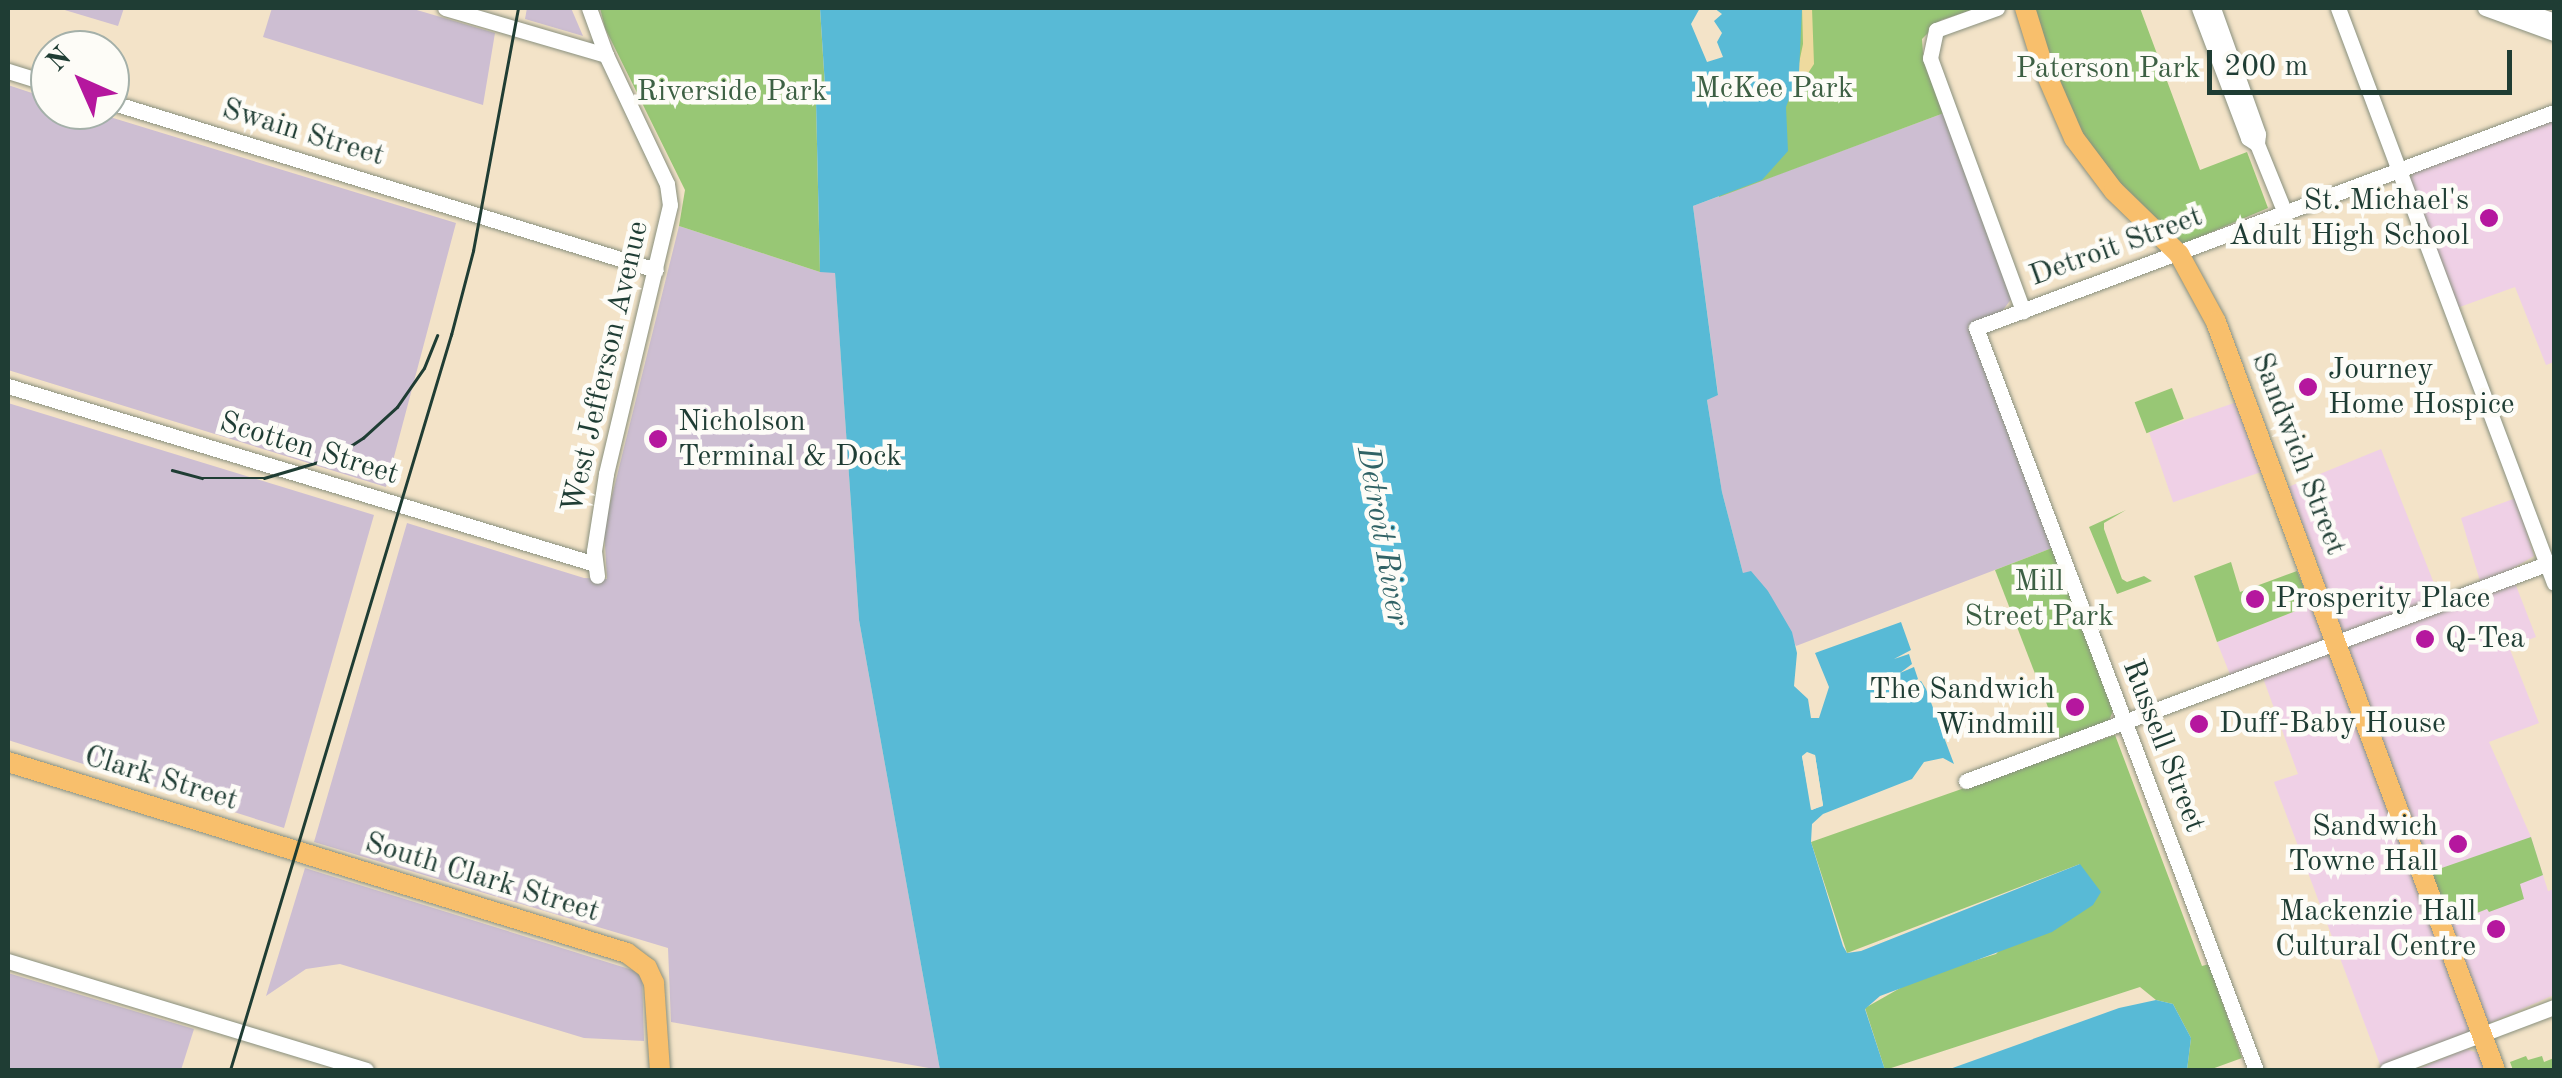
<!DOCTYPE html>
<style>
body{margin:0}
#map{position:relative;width:2562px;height:1078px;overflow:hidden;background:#f3e3c8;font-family:"Old Standard TT",serif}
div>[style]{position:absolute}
.built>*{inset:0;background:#efd0e6;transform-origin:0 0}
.industrial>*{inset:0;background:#cdbed2}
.green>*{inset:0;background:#98c775;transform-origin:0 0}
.sand>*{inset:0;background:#eeda9e}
.water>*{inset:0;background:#58bad6}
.pier>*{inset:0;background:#f3e3c8}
.roads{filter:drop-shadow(0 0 2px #89907e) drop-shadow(0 0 2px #89907e)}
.minor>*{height:15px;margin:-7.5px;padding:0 7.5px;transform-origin:7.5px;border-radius:7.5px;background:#fff}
.major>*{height:20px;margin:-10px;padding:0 10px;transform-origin:10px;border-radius:10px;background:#f8bf6c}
.rail>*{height:2.5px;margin:-1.25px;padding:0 1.25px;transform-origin:1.25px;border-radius:1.25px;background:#1f3d34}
.dots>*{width:28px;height:28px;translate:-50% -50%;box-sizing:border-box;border:5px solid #fdfcf7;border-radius:50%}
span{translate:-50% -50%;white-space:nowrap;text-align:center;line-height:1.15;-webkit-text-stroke:9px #fdfcf7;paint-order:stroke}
.park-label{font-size:30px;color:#3d6044}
.street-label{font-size:30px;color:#1f3d34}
.poi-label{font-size:30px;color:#1f3d34}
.right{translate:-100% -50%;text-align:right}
.left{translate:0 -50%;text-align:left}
.water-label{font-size:32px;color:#306265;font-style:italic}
.frame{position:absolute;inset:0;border:10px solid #1f3d34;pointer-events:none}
.north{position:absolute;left:30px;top:30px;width:100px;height:100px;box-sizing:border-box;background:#fdfcf7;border:2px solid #a4b0a9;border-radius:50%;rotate:315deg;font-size:28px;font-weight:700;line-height:40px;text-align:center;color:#1f3d34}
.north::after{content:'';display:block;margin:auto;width:35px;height:45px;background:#b5179e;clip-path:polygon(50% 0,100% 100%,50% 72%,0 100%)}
.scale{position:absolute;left:2207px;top:50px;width:305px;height:45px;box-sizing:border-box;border:5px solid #1f3d34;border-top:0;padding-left:12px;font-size:30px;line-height:35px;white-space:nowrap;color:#1f3d34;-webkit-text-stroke:8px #fdfcf7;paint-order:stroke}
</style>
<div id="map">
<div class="built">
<div style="clip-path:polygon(2554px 118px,2554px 362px,2546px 365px,2515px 287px,2457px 308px,2409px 180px,2415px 171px)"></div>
<div style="left:2237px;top:402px;width:74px;height:93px;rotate:71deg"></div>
<div style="clip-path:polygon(2381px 449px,2439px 596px,2480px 581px,2461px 518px,2516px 498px,2534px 556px,2510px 570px,2536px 637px,2509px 647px,2539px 723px,2489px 742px,2531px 837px,2548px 891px,2554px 889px,2554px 995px,2382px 1070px,2274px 782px,2298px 774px,2259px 667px,2231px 677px,2217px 642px,2311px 605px,2302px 583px,2322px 575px,2288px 487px)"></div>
<div style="clip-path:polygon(2465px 1049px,2479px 1053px,2486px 1070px,2416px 1070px)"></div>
</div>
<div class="industrial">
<div style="clip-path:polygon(58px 8px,124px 8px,118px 26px)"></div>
<div style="clip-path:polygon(272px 8px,410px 8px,495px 33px,483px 105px,263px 37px)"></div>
<div style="clip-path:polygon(527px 8px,571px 8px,583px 36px,525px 19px)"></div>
<div style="clip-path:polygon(8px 85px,50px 99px,50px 110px,87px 110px,456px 223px,386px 487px,8px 370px)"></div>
<div style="clip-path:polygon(1944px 113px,2012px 298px,2000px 314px,1968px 326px,2052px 548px,1796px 646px,1768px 591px,1743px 573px,1722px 492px,1707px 400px,1718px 394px,1693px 206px)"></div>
<div style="clip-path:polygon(679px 226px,820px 272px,835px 272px,859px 620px,940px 1070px,671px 1022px,668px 948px,314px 842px,407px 523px,584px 578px,607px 579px,604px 528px)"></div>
<div style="clip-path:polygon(8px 403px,374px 515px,284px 828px,8px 740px)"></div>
<div style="clip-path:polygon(305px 868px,642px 973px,644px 1041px,584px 1038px,340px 964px,306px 969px,266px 996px)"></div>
<div style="clip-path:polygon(8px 973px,194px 1029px,181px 1070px,8px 1070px)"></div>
</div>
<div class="green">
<div style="clip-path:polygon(600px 8px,820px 8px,826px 103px,816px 102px,820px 272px,679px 226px,685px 190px,605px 28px)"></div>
<div style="clip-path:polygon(1694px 8px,1978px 8px,1941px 20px,1922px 39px,1923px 53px,1944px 113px,1719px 197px)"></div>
<div style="clip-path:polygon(2032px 8px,2140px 8px,2200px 170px,2247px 152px,2268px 208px,2183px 244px,2099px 162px,2069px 110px)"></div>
<div style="left:2172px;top:388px;width:33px;height:40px;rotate:69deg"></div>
<div style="clip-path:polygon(2126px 510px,2104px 523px,2104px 529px,2122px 579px,2127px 582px,2144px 576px,2152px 581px,2117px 594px,2089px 527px)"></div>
<div style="clip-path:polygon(2052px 548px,2113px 711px,2108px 723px,2061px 741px,1995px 570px)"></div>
<div style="clip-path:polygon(2231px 562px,2240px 592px,2297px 571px,2311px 605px,2217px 642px,2194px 576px)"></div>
<div style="clip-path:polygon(2115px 735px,2202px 966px,2209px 964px,2242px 1058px,2209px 1070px,2187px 1070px,2191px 1038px,2173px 1004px,2156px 1000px,2140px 987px,1885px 1070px,1865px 1008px,1918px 978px,1996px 954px,2080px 864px,1847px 953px,1811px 842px)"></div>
<div style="clip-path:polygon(2531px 837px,2543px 875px,2520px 884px,2524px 899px,2489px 912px,2487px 909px,2477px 913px,2474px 908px,2451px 917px,2433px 881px,2433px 871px)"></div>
<div style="clip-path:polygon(2526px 1056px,2528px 1060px,2542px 1056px,2544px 1062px,2554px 1058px,2554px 1070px,2513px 1070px,2510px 1062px)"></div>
</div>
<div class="sand">
<div style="clip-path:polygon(1802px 8px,1812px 8px,1814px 64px,1801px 84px,1794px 87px,1803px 44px)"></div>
</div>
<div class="water">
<div style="clip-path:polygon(evenodd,820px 8px,1802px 8px,1799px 73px,1786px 107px,1788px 151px,1762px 180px,1693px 206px,1718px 395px,1707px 400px,1722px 492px,1743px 573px,1751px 571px,1768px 591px,1792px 632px,1797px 653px,1794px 686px,1808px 699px,1811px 718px,1819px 718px,1829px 687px,1815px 653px,1901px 622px,1911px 650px,1894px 659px,1909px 654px,1912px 664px,1900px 673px,1914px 667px,1918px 679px,1905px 687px,1921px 681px,1926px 689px,1954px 764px,1943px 758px,1924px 762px,1912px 779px,1823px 814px,1812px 824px,1811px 842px,1843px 946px,1847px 953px,1861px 951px,2080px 864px,2101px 892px,2093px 905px,2052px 932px,1880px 996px,1865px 1009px,1885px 1070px,940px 1070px,859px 620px,835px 273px,820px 272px,816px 101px,826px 102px,820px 8px,1815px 755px,1823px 805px,1812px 810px,1802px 756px,1815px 755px)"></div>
<div style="clip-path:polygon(2156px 1000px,2173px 1004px,2191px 1038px,2187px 1070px,1947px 1070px,2119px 1008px)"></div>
</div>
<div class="pier">
<div style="clip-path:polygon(1700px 8px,1714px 8px,1722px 14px,1714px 21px,1722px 33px,1717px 42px,1723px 57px,1707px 62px,1691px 24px)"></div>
<div style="clip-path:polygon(1807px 752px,1815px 755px,1823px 806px,1811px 810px,1802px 756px)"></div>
</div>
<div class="roads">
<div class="minor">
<div style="left:445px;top:8px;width:168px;rotate:16.3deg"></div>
<div style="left:589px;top:8px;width:50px;rotate:70.1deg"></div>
<div style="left:606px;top:55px;width:143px;rotate:64.7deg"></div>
<div style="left:667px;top:184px;width:21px;rotate:82deg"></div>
<div style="left:670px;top:205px;width:277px;rotate:103.4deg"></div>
<div style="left:606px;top:474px;width:78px;rotate:98.9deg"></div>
<div style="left:594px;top:551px;width:25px;rotate:83deg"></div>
<div style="left:1997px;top:8px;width:65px;rotate:160.2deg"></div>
<div style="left:1936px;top:30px;width:29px;rotate:102deg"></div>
<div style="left:1930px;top:58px;width:270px;rotate:69.8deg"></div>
<div style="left:2199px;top:8px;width:139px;rotate:69.3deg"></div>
<div style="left:2248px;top:138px;width:11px;rotate:34deg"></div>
<div style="left:2213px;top:8px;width:134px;rotate:70.3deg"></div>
<div style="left:2258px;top:134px;width:10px;rotate:96deg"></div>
<div style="left:2257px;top:144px;width:74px;rotate:67.9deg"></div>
<div style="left:2338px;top:8px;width:614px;rotate:69.41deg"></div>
<div style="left:2485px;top:8px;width:73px;rotate:19.9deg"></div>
<div style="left:2517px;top:8px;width:39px;rotate:19deg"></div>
<div style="left:8px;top:71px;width:44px;rotate:17.2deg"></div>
<div style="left:110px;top:102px;width:571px;rotate:17.1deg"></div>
<div style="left:8px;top:386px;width:613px;rotate:16.87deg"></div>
<div style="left:1966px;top:781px;width:628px;rotate:-20.51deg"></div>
<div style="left:8px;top:961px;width:374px;rotate:16.9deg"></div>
<div style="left:2256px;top:1070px;width:793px;rotate:-110.67deg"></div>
<div style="left:1976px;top:328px;width:617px;rotate:-20.49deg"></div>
<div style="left:2387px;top:1070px;width:178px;rotate:-20.7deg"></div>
</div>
<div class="major">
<div style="left:2025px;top:8px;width:64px;rotate:72.7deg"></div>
<div style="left:2044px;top:69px;width:75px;rotate:66.5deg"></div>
<div style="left:2074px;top:138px;width:66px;rotate:53deg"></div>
<div style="left:2114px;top:191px;width:91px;rotate:44.1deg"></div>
<div style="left:2179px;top:254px;width:77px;rotate:61.4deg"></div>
<div style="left:2216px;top:322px;width:798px;rotate:69.54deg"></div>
<div style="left:8px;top:762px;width:648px;rotate:17.15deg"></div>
<div style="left:627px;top:953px;width:25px;rotate:37deg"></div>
<div style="left:647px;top:968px;width:17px;rotate:65deg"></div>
<div style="left:654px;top:983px;width:87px;rotate:86.1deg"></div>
</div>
</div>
<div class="rail">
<div style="left:172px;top:470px;width:31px;rotate:15deg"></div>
<div style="left:202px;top:478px;width:62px"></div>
<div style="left:264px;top:478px;width:71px;rotate:-16.4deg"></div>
<div style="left:332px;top:458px;width:37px;rotate:-33deg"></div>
<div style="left:363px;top:438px;width:46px;rotate:-42.4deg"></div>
<div style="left:397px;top:407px;width:47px;rotate:-55.3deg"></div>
<div style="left:424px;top:368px;width:35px;rotate:-68deg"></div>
<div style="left:230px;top:1070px;width:768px;rotate:-73.27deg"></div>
<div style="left:451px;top:335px;width:87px;rotate:-75.3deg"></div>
<div style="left:473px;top:251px;width:247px;rotate:-79.5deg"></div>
</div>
<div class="dots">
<div style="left:2489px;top:218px;background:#b5179e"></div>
<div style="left:2308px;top:387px;background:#b5179e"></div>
<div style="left:658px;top:439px;background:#b5179e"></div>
<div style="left:2255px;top:599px;background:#b5179e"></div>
<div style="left:2425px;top:639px;background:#b5179e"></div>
<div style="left:2075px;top:707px;background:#b5179e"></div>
<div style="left:2199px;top:724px;background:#b5179e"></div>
<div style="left:2458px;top:844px;background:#b5179e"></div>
<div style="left:2496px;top:929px;background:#b5179e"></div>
</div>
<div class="park-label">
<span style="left:2108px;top:69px">Paterson Park</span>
<span style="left:1774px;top:89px">McKee Park</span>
<span style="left:732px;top:92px">Riverside Park</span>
<span style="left:2039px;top:599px">Mill<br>Street Park</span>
</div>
<div class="street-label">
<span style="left:303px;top:133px;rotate:17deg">Swain Street</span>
<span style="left:2116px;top:247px;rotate:-20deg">Detroit Street</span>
<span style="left:606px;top:367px;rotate:-77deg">West Jefferson Avenue</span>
<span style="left:309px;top:449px;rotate:17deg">Scotten Street</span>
<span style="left:2298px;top:454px;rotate:69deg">Sandwich Street</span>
<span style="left:2163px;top:746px;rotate:69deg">Russell Street</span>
<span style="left:161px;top:779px;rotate:17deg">Clark Street</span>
<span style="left:482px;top:878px;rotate:17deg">South Clark Street</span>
</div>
<div class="poi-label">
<span class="right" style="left:2469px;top:218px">St. Michael's<br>Adult High School</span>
<span class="left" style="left:2328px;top:387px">Journey<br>Home Hospice</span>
<span class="left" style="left:678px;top:439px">Nicholson<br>Terminal &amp; Dock</span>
<span class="left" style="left:2275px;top:599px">Prosperity Place</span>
<span class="left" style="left:2445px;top:639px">Q-Tea</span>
<span class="right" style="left:2055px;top:707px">The Sandwich<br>Windmill</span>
<span class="left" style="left:2219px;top:724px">Duff-Baby House</span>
<span class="right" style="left:2438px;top:844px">Sandwich<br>Towne Hall</span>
<span class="right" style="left:2476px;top:929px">Mackenzie Hall<br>Cultural Centre</span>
</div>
<div class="water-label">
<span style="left:1381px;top:536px;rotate:80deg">Detroit River</span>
</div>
<div class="frame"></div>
<div class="north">N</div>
<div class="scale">200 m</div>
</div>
